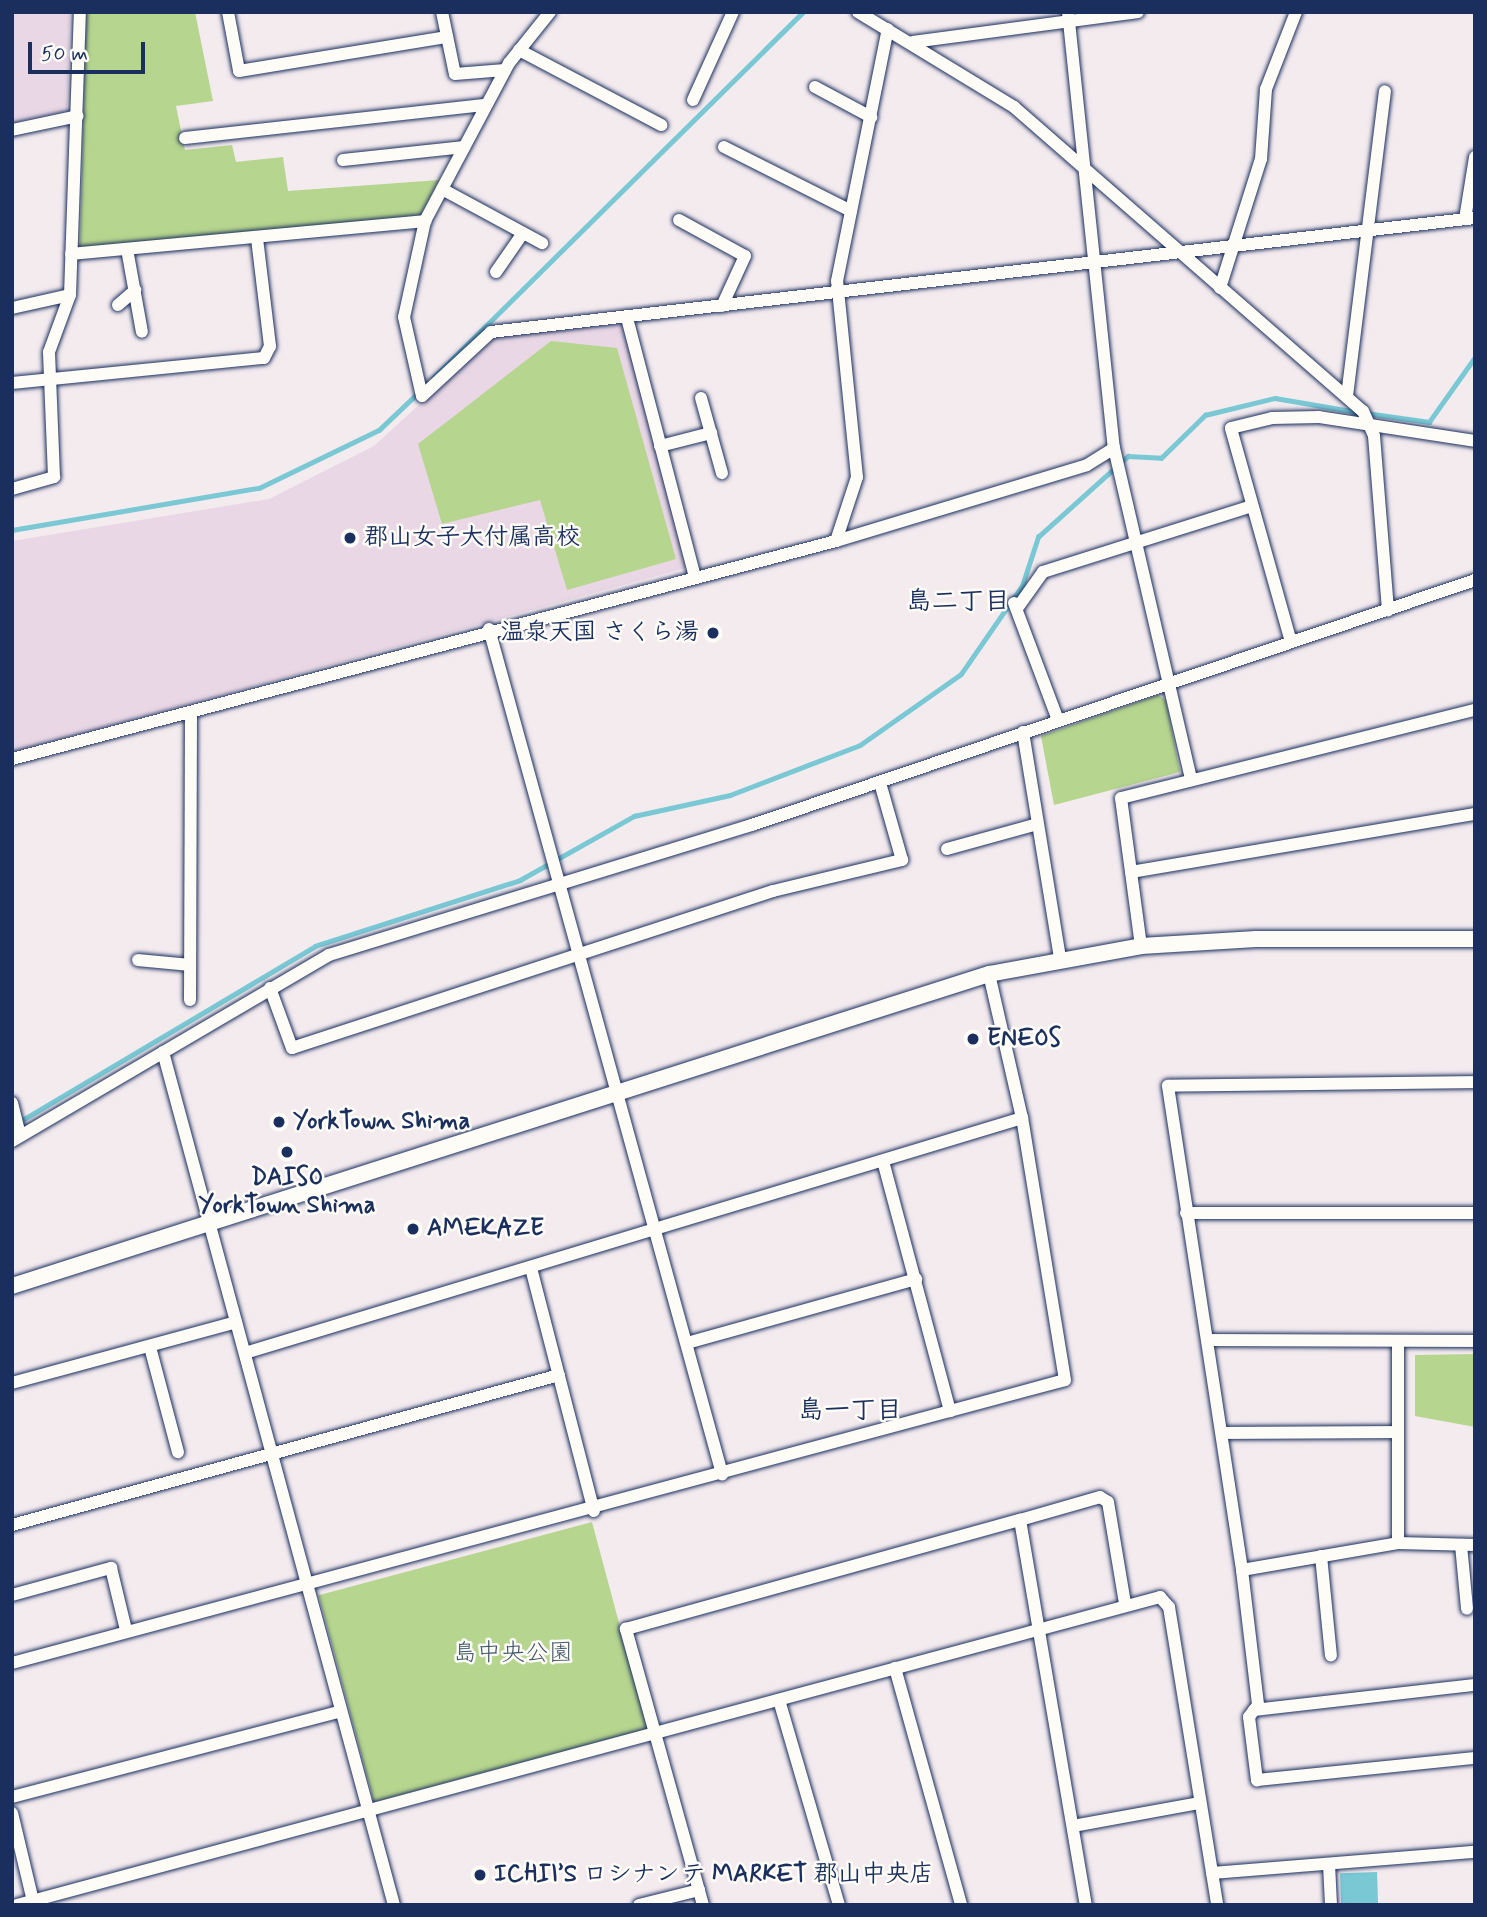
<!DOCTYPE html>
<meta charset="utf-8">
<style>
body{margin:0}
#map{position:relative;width:1487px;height:1917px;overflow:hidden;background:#f4ebef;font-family:Mynerve,"Klee One",sans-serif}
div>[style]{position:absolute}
.built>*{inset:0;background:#e9d7e5}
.green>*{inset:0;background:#b6d58e;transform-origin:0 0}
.water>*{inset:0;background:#79c8d4;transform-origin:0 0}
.stream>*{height:4.5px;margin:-2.25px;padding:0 2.25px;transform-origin:2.25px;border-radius:2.25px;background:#79c8d4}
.roads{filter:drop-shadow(0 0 2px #1b2f5e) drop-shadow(0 0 2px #1b2f5e)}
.minor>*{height:12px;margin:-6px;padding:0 6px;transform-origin:6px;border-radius:6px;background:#fdfcf7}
.tertiary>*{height:16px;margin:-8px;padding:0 8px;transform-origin:8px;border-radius:8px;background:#fdfcf7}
.dots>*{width:19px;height:19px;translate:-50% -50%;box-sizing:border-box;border:4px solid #fdfcf7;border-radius:50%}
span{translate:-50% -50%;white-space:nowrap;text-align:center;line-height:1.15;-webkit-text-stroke:5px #fdfcf7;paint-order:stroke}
.poi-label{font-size:24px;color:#1b2f5e;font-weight:700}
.left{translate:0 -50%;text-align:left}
.right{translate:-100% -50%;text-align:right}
.park-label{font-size:24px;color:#42586a}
.neighbourhood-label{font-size:26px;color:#1b2f5e;font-weight:700}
.frame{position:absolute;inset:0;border:14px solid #1b2f5e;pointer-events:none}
.scale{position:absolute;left:28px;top:42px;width:117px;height:32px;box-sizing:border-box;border:4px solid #1b2f5e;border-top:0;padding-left:9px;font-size:21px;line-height:24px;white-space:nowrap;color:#1b2f5e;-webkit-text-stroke:5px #fdfcf7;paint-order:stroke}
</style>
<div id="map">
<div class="built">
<div style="clip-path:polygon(12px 12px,70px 12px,67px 111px,12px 123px)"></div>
<div style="clip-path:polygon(623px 323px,686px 568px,12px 752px,12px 541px,269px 499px,374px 446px,494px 336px)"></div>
</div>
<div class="green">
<div style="clip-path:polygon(86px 12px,195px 12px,213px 101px,176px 106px,185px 150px,232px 145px,236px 162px,283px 157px,288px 191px,439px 180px,419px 218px,80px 248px)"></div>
<div style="clip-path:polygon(551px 341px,617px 348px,676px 559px,567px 590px,540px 500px,442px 524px,418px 444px)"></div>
<div style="clip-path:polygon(1158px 695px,1166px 700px,1180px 772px,1054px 805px,1041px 736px)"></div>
<div style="clip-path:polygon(1475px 1354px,1475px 1427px,1415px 1416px,1415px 1355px)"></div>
<div style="left:592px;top:1522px;width:214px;height:283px;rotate:75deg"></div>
</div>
<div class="water">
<div style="left:1377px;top:1872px;width:33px;height:37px;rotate:88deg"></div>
</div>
<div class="stream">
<div style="left:433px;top:378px;width:520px;rotate:-44.69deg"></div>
<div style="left:1366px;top:413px;width:64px;rotate:8.1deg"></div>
<div style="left:1429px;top:422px;width:80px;rotate:-54.7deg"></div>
<div style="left:12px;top:530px;width:251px;rotate:-9.7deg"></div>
<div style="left:259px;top:488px;width:133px;rotate:-25.8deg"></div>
<div style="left:379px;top:430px;width:57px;rotate:-43.6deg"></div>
<div style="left:19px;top:1122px;width:344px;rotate:-30.7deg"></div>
<div style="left:315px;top:946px;width:215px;rotate:-17.8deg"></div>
<div style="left:520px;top:880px;width:131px;rotate:-29.3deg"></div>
<div style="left:634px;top:816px;width:98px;rotate:-12.3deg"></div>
<div style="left:730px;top:795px;width:139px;rotate:-21deg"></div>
<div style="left:860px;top:745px;width:123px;rotate:-35.1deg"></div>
<div style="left:961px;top:674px;width:107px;rotate:-55.3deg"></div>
<div style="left:1022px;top:586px;width:52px;rotate:-71.9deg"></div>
<div style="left:1038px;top:537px;width:121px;rotate:-42deg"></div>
<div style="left:1128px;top:456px;width:33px;rotate:3deg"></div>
<div style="left:1161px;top:458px;width:62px;rotate:-44.3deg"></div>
<div style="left:1205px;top:415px;width:72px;rotate:-13.7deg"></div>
<div style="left:1275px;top:398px;width:83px;rotate:9.7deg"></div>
</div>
<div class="roads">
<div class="minor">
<div style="left:228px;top:12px;width:60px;rotate:79.4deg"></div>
<div style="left:239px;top:71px;width:211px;rotate:-9.3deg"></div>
<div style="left:442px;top:12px;width:63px;rotate:78.2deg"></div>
<div style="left:455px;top:74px;width:50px;rotate:-4.6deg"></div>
<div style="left:550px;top:12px;width:65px;rotate:128.8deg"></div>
<div style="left:509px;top:63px;width:179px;rotate:118deg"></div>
<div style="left:425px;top:221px;width:98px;rotate:102.3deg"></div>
<div style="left:404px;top:317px;width:81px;rotate:77.2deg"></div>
<div style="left:422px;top:396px;width:94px;rotate:-42.8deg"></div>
<div style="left:491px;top:332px;width:991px;rotate:-6.61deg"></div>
<div style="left:858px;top:12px;width:183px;rotate:31.3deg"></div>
<div style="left:1014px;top:107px;width:463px;rotate:41.1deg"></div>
<div style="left:1363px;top:411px;width:27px;rotate:66deg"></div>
<div style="left:1374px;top:436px;width:175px;rotate:85.4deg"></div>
<div style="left:1068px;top:12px;width:438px;rotate:84deg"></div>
<div style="left:1114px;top:448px;width:341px;rotate:76.9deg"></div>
<div style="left:913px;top:42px;width:227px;rotate:-7.6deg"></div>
<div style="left:519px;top:50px;width:161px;rotate:27.8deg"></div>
<div style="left:815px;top:87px;width:64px;rotate:28.2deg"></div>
<div style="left:693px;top:100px;width:97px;rotate:-65.6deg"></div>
<div style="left:12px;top:130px;width:67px;rotate:-12deg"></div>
<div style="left:185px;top:138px;width:303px;rotate:-6.3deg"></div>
<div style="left:724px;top:147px;width:142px;rotate:26.7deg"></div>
<div style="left:343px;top:160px;width:122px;rotate:-6.1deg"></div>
<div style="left:442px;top:189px;width:114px;rotate:28.4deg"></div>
<div style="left:1465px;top:219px;width:63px;rotate:-80.8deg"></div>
<div style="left:679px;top:220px;width:75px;rotate:28.6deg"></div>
<div style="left:745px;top:256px;width:55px;rotate:114.7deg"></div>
<div style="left:127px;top:249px;width:84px;rotate:79.8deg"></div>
<div style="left:71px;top:254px;width:356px;rotate:-5.3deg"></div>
<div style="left:496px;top:272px;width:47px;rotate:-55.3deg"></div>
<div style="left:1220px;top:288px;width:135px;rotate:-72.4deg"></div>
<div style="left:1261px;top:159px;width:70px;rotate:-85.9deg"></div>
<div style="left:1266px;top:89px;width:83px;rotate:-68.7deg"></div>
<div style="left:118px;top:305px;width:23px;rotate:-41deg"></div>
<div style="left:12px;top:308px;width:59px;rotate:-12.6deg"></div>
<div style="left:627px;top:318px;width:265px;rotate:75.3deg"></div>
<div style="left:12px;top:383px;width:253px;rotate:-5.7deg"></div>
<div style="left:264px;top:358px;width:13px;rotate:-63deg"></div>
<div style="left:270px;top:346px;width:109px;rotate:-96.9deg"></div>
<div style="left:1347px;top:396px;width:307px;rotate:-82.9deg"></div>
<div style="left:701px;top:398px;width:78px;rotate:74.4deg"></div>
<div style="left:660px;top:446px;width:53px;rotate:-14.3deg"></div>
<div style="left:12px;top:489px;width:44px;rotate:-15.9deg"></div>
<div style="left:54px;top:477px;width:125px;rotate:-92.3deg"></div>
<div style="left:49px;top:352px;width:61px;rotate:-69.8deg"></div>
<div style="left:70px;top:295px;width:283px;rotate:-88deg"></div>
<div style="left:836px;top:541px;width:67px;rotate:-71.8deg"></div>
<div style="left:857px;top:477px;width:197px;rotate:-95.8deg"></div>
<div style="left:837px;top:281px;width:257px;rotate:-78.6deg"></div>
<div style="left:1014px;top:603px;width:125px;rotate:69.4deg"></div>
<div style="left:1018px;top:607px;width:43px;rotate:-54.5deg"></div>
<div style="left:1043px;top:572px;width:219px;rotate:-17.5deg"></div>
<div style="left:489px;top:629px;width:877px;rotate:74.58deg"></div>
<div style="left:1291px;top:642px;width:222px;rotate:-105.7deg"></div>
<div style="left:1231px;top:428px;width:42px;rotate:-13.7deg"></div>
<div style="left:1272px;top:418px;width:47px;rotate:-1.2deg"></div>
<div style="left:1319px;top:417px;width:158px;rotate:8.7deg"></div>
<div style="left:1023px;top:732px;width:229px;rotate:80.7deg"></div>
<div style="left:12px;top:759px;width:852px;rotate:-14.82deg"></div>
<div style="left:836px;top:541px;width:262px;rotate:-16.8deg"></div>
<div style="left:1087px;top:465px;width:32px;rotate:-32deg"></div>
<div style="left:947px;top:849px;width:94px;rotate:-15.4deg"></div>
<div style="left:1131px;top:872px;width:349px;rotate:-9.6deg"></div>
<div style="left:1141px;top:946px;width:149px;rotate:-97.7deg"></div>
<div style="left:1121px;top:798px;width:365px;rotate:-14deg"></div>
<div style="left:138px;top:960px;width:52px;rotate:5.5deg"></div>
<div style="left:270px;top:988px;width:64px;rotate:69.9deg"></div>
<div style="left:292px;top:1048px;width:506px;rotate:-18.08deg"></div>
<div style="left:773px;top:891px;width:133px;rotate:-13.5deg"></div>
<div style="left:902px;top:860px;width:80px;rotate:-105.9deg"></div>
<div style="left:190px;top:1000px;width:286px;rotate:-89.8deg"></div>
<div style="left:163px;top:1052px;width:884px;rotate:74.85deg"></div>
<div style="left:1475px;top:1082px;width:307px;rotate:179.3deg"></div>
<div style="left:1168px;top:1086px;width:490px;rotate:81.3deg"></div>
<div style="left:1242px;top:1570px;width:136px;rotate:83.2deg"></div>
<div style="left:1258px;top:1705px;width:15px;rotate:127deg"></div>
<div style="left:1249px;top:1717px;width:64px;rotate:82.8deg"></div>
<div style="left:1257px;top:1780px;width:219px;rotate:-5.8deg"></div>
<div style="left:12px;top:1103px;width:34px;rotate:76deg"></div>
<div style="left:12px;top:1141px;width:368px;rotate:-30.4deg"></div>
<div style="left:329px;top:955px;width:443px;rotate:-17.1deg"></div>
<div style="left:752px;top:825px;width:763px;rotate:-18.72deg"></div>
<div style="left:883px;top:1161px;width:259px;rotate:75deg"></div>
<div style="left:1186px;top:1213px;width:289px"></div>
<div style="left:531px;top:1268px;width:251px;rotate:75.5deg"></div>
<div style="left:1208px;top:1340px;width:267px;rotate:0.2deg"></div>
<div style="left:687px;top:1343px;width:238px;rotate:-15.6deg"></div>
<div style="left:150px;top:1347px;width:109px;rotate:75.1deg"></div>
<div style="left:245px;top:1353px;width:812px;rotate:-16.83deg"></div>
<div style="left:12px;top:1383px;width:232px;rotate:-15.2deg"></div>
<div style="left:1222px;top:1433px;width:176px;rotate:-0.3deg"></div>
<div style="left:1020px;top:1520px;width:83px;rotate:-16deg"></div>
<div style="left:1100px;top:1497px;width:9px;rotate:32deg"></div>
<div style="left:1108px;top:1502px;width:103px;rotate:80.5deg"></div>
<div style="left:12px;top:1525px;width:567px;rotate:-15.33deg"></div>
<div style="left:1398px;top:1543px;width:202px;rotate:-90deg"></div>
<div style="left:1461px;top:1545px;width:64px;rotate:84.6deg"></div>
<div style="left:1321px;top:1556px;width:100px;rotate:84.3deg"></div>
<div style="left:1242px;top:1570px;width:158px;rotate:-9.8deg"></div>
<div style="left:1398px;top:1543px;width:77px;rotate:1.5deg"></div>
<div style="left:12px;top:1595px;width:103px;rotate:-15.3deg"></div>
<div style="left:111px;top:1568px;width:64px;rotate:76.4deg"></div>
<div style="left:12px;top:1663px;width:1090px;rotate:-15.04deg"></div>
<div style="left:1065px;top:1380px;width:266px;rotate:-99.3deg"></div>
<div style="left:1022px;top:1118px;width:148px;rotate:-102.9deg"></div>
<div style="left:895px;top:1668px;width:246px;rotate:74.4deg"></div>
<div style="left:779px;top:1700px;width:214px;rotate:73.7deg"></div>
<div style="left:1254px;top:1710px;width:222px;rotate:-6.5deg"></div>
<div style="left:12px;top:1797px;width:337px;rotate:-14.6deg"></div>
<div style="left:12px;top:1813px;width:95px;rotate:76.6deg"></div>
<div style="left:1073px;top:1826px;width:129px;rotate:-10.3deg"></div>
<div style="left:1329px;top:1864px;width:41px;rotate:87.2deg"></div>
<div style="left:1212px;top:1873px;width:264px;rotate:-4.6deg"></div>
<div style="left:17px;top:1905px;width:1184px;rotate:-15.08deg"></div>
<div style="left:1160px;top:1597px;width:13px;rotate:48deg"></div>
<div style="left:1169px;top:1607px;width:302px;rotate:80.8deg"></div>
<div style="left:639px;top:1905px;width:62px;rotate:-14deg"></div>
<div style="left:703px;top:1905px;width:287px;rotate:-105.6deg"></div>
<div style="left:626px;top:1629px;width:409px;rotate:-15.5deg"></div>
<div style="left:1020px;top:1520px;width:391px;rotate:80.3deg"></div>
</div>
<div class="tertiary">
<div style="left:12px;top:1286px;width:1026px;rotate:-17.71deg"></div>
<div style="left:989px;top:974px;width:155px;rotate:-10.4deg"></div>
<div style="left:1141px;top:946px;width:115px;rotate:-3.5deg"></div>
<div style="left:1256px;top:939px;width:219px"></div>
</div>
</div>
<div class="dots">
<div style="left:350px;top:538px;background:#1b2f5e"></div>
<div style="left:713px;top:633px;background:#1b2f5e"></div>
<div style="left:973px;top:1039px;background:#1b2f5e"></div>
<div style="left:279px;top:1122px;background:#1b2f5e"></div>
<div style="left:287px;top:1152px;background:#1b2f5e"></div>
<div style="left:413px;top:1229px;background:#1b2f5e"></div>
<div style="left:480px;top:1875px;background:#1b2f5e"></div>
</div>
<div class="poi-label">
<span class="left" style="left:364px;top:538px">郡山女子大付属高校</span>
<span class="right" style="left:699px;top:633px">温泉天国 さくら湯</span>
<span class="left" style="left:987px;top:1039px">ENEOS</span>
<span class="left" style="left:293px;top:1122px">YorkTown Shima</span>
<span style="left:287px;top:1192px">DAISO<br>YorkTown Shima</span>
<span class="left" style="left:427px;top:1229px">AMEKAZE</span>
<span class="left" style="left:494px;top:1875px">ICHII’S ロシナンテ MARKET 郡山中央店</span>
</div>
<div class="park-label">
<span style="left:513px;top:1654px">島中央公園</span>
</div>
<div class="neighbourhood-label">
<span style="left:958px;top:603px">島二丁目</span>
<span style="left:850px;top:1412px">島一丁目</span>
</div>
<div class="frame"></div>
<div class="scale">50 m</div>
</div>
